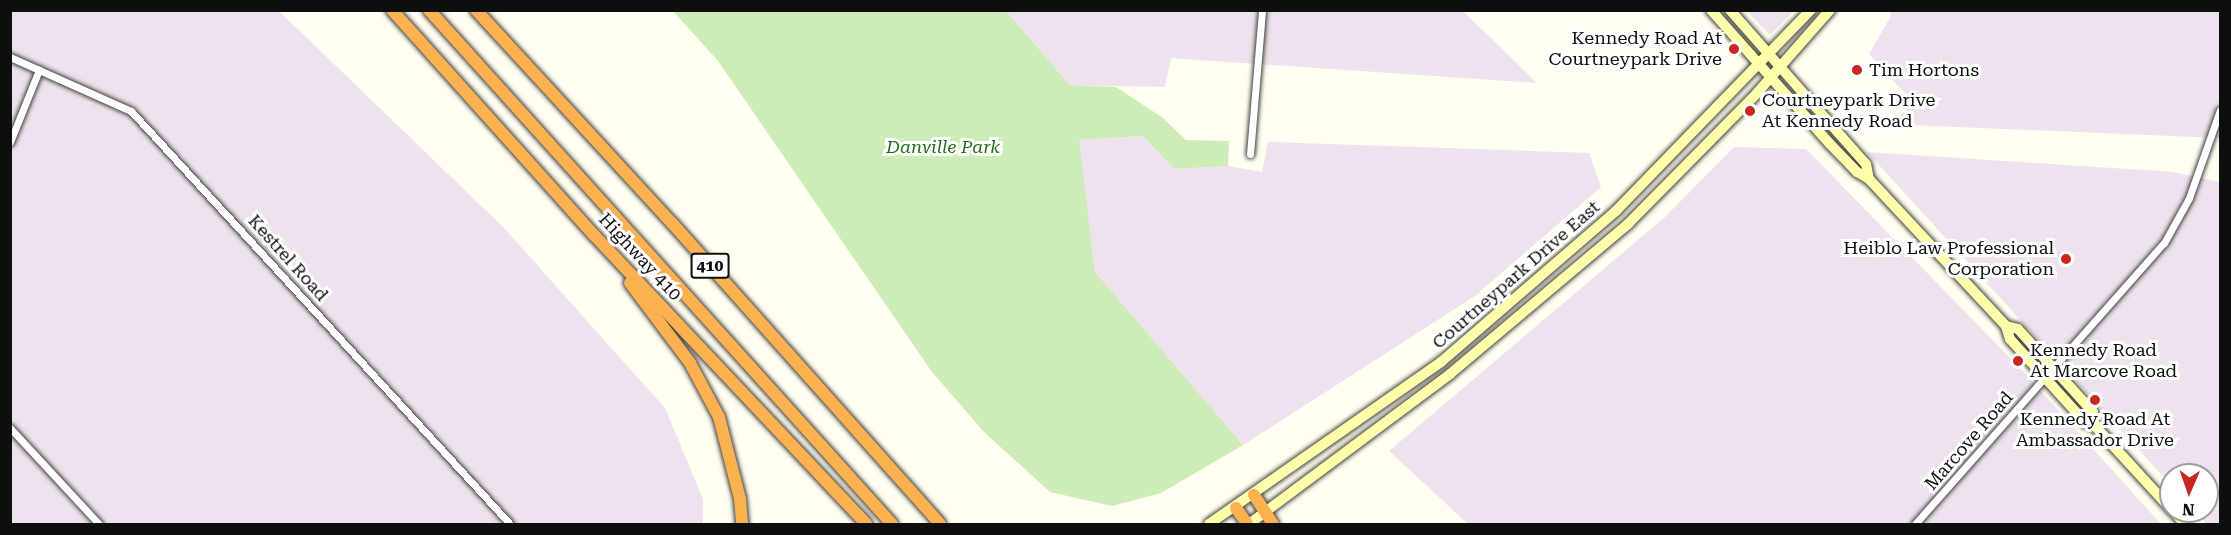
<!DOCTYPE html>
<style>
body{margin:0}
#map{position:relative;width:2231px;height:535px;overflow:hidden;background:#fffef0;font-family:"Roboto Serif",serif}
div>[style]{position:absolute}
.industrial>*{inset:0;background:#ede2ed}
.green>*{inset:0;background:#cdecb7}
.roads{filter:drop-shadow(0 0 2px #414141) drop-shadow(0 0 2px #414141)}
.street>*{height:7px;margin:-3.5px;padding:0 3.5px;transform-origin:3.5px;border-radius:3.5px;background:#fff}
.secondary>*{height:10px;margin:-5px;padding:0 5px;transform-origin:5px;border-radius:5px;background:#fffeab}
.highway>*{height:12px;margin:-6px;padding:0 6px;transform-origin:6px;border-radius:6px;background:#fcb151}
.dots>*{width:16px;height:16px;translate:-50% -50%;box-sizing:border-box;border:3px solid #fff;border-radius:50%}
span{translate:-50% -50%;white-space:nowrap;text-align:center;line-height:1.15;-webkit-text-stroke:6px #fff;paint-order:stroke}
.shield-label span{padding:2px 4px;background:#fff;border:2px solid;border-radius:4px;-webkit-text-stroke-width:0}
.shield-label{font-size:16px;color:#0e0e0e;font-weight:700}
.poi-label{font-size:18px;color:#0e0e0e}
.right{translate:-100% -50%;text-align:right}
.left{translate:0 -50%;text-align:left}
.park-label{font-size:18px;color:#236a1a;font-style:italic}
.street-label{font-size:18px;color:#0e0e0e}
.frame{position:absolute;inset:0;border:12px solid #0e0e0e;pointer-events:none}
.north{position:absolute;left:2159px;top:463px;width:60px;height:60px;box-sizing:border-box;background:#fff;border:2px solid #9f9f9f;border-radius:50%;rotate:182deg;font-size:16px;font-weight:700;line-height:24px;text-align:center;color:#0e0e0e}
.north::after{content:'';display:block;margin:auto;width:21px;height:27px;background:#c7271e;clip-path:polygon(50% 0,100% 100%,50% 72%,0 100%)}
</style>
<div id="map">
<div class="industrial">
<div style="clip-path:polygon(10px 11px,279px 11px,503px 227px,665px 408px,703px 499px,703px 524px,11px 524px)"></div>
<div style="clip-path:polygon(1006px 11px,1463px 11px,1537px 83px,1171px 58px,1165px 87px,1070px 85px)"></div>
<div style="clip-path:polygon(1747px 11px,1794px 11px,1770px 35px)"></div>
<div style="clip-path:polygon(1890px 11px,2220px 11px,2220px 138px,1888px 124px,1915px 104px,1869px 54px,1891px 16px)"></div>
<div style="clip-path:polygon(1143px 136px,1174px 169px,1228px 166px,1262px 172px,1268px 142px,1589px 153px,1601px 187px,1475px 296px,1243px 445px,1095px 272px,1078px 140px)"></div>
<div style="clip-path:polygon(1734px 147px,1806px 149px,2021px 369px,2161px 524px,1468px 524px,1389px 451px,1665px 217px)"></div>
<div style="clip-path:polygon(1867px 152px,2173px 172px,2220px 182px,2220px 524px,2207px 524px,2194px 511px,2207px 511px,2207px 475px,2171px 475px,2171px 485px)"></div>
</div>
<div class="green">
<div style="clip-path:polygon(673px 11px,1006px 11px,1070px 85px,1116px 87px,1163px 118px,1186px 140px,1229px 141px,1228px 166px,1174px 169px,1143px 136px,1079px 140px,1095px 272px,1243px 445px,1161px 493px,1112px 506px,1050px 492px,984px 432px,932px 372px,718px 61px)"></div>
</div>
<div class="roads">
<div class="street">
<div style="left:10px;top:57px;width:133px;rotate:24.1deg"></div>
<div style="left:131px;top:111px;width:561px;rotate:47.46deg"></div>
<div style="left:10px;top:142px;width:78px;rotate:-68.1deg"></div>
<div style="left:1250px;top:154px;width:144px;rotate:-85.2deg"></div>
<div style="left:10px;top:428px;width:131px;rotate:47.2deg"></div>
<div style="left:1915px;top:524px;width:375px;rotate:-48.5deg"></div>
<div style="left:2164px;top:243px;width:51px;rotate:-60.9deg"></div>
<div style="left:2189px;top:198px;width:93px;rotate:-70.6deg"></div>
</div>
<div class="secondary">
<div style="left:1711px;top:10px;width:179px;rotate:48.4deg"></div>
<div style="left:1830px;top:144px;width:39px;rotate:46deg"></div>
<div style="left:1857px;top:172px;width:14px;rotate:30deg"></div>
<div style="left:1869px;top:179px;width:201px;rotate:47deg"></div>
<div style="left:2006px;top:326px;width:14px;rotate:73deg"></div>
<div style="left:2010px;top:339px;width:112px;rotate:47.9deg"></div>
<div style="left:2085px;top:422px;width:11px;rotate:22deg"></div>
<div style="left:2095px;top:426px;width:113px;rotate:47.5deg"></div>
<div style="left:1730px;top:10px;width:205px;rotate:48.6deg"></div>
<div style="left:1866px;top:164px;width:15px;rotate:79deg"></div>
<div style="left:2006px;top:326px;width:12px;rotate:14deg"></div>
<div style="left:2018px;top:329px;width:112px;rotate:47.9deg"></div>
<div style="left:2093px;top:412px;width:14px;rotate:82deg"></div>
<div style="left:2173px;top:511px;width:18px;rotate:47deg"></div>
<div style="left:1209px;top:524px;width:283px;rotate:-34.9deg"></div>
<div style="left:1441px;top:362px;width:231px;rotate:-40.8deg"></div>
<div style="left:1616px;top:211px;width:280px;rotate:-45.9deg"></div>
<div style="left:1249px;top:524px;width:251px;rotate:-36.7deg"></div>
<div style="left:1450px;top:374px;width:233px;rotate:-40.1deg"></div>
<div style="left:1628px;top:224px;width:184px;rotate:-45.4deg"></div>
<div style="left:1757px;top:93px;width:111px;rotate:-48.7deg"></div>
</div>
<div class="highway">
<div style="left:392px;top:10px;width:302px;rotate:48.1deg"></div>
<div style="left:594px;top:235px;width:397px;rotate:46.7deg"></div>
<div style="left:429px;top:10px;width:692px;rotate:47.99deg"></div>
<div style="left:476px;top:10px;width:289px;rotate:47.4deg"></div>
<div style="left:672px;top:223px;width:403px;rotate:48.3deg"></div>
<div style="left:630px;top:283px;width:100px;rotate:53.1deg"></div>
<div style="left:690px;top:363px;width:61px;rotate:61.8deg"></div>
<div style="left:719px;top:417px;width:85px;rotate:75.6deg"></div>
<div style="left:740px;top:499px;width:25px;rotate:85deg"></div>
<div style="left:1254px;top:495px;width:35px;rotate:57deg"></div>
<div style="left:1236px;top:508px;width:19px;rotate:55deg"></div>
</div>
</div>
<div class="dots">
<div style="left:1734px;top:49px;background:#c7271e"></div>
<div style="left:1857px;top:70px;background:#c7271e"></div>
<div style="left:1750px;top:111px;background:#c7271e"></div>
<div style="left:2066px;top:259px;background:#c7271e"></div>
<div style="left:2018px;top:361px;background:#c7271e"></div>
<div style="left:2095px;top:400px;background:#c7271e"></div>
</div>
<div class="shield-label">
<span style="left:710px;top:266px">410</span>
</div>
<div class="poi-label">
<span class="right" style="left:1722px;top:49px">Kennedy Road At<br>Courtneypark Drive</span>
<span class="left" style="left:1869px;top:70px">Tim Hortons</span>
<span class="left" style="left:1762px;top:111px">Courtneypark Drive<br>At Kennedy Road</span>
<span class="right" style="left:2054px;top:259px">Heiblo Law Professional<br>Corporation</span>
<span class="left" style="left:2030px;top:361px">Kennedy Road<br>At Marcove Road</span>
<span style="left:2095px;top:430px">Kennedy Road At<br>Ambassador Drive</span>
</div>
<div class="park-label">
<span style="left:943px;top:147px">Danville Park</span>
</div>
<div class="street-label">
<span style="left:640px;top:257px;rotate:47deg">Highway 410</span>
<span style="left:288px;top:258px;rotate:48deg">Kestrel Road</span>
<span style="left:1516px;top:275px;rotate:-41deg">Courtneypark Drive East</span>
<span style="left:1969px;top:441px;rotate:-49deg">Marcove Road</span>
</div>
<div class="frame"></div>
<div class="north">N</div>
</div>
